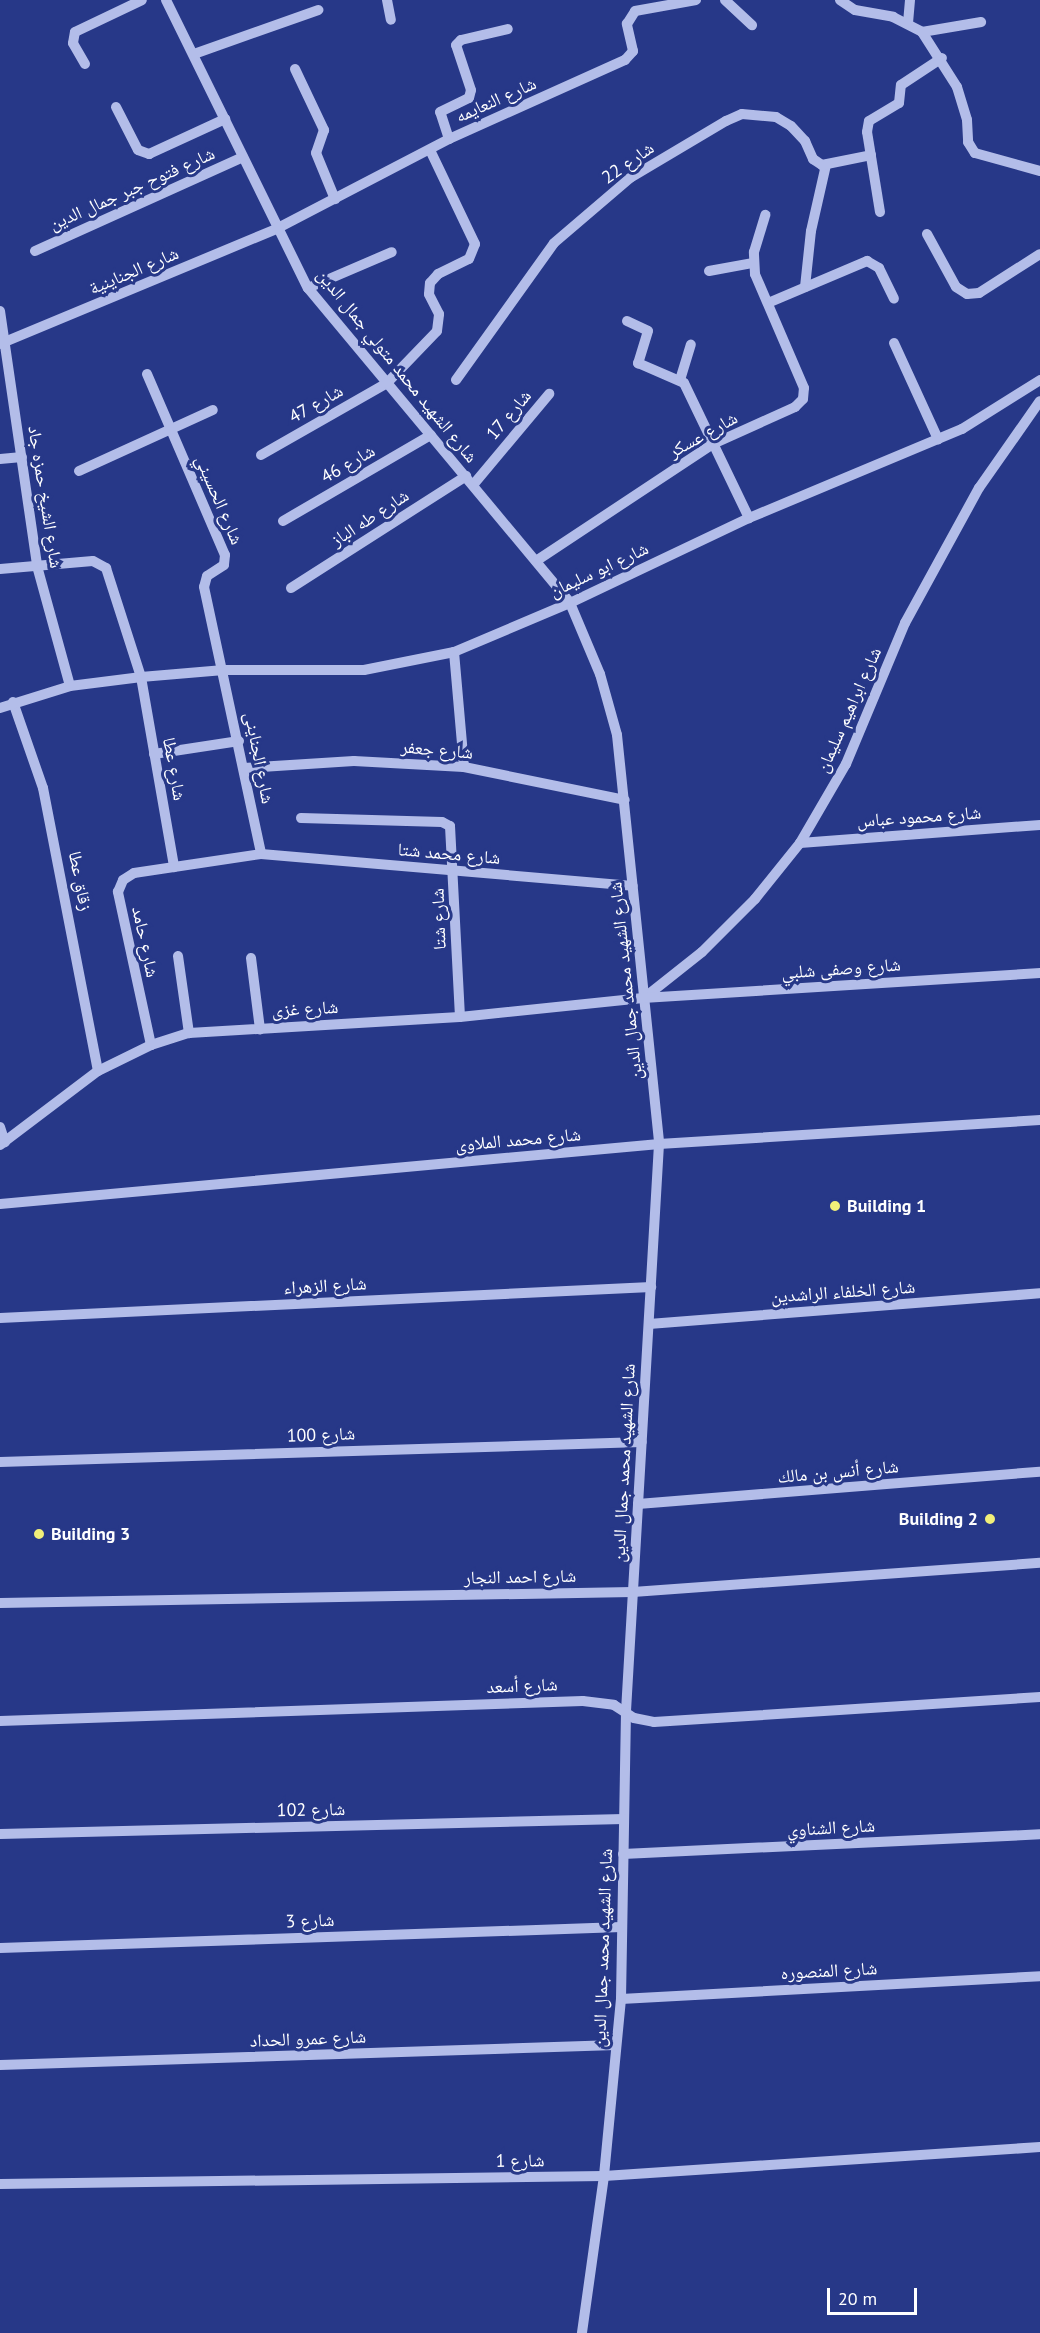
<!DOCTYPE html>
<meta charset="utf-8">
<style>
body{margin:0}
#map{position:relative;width:1040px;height:2333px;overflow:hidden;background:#273888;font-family:"PT Sans","Noto Naskh Arabic",sans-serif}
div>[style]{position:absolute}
.minor>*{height:10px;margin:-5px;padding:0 5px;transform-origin:5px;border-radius:5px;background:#b3bde9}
.dots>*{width:16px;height:16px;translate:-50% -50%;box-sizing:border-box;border:3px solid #273888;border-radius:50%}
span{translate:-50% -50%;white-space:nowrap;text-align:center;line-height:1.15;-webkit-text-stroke:6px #273888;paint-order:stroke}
.street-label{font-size:18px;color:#fff}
.poi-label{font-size:18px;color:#fff;font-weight:700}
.left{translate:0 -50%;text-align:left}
.right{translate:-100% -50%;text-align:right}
.scale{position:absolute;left:827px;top:2288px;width:90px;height:27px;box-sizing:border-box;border:3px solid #fff;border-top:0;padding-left:8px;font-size:18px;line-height:21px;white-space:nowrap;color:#fff;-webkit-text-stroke:4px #273888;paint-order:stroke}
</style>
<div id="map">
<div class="minor">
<div style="left:166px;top:0;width:321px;rotate:63.8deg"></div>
<div style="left:308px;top:288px;width:410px;rotate:50.2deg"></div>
<div style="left:570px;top:603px;width:77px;rotate:67.1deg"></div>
<div style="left:600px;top:674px;width:63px;rotate:74.4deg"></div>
<div style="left:617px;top:735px;width:411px;rotate:84.1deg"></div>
<div style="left:659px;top:1144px;width:569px;rotate:93.33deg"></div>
<div style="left:626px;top:1712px;width:287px;rotate:91deg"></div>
<div style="left:621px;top:1999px;width:178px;rotate:95.5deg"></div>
<div style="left:604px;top:2176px;width:159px;rotate:98deg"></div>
<div style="left:387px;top:0;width:20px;rotate:79deg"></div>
<div style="left:725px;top:0;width:37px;rotate:43deg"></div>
<div style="left:840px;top:0;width:18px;rotate:34deg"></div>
<div style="left:855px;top:10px;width:39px;rotate:10deg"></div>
<div style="left:893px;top:17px;width:33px;rotate:27deg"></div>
<div style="left:922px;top:32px;width:65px;rotate:57.5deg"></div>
<div style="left:957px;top:87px;width:34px;rotate:73deg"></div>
<div style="left:967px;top:120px;width:22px;rotate:87deg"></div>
<div style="left:968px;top:142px;width:13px;rotate:58deg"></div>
<div style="left:975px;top:153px;width:67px;rotate:15.5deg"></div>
<div style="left:908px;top:23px;width:23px;rotate:-85deg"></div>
<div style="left:922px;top:32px;width:60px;rotate:-9.6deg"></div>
<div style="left:194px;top:54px;width:132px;rotate:-19.5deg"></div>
<div style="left:85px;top:64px;width:24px;rotate:-120deg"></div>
<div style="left:73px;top:43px;width:11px;rotate:-80deg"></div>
<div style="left:75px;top:32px;width:74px;rotate:-25.5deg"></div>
<div style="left:295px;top:69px;width:68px;rotate:64.6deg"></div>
<div style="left:324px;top:130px;width:24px;rotate:109deg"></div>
<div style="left:316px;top:153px;width:50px;rotate:67.6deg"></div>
<div style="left:116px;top:107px;width:48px;rotate:62.9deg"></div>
<div style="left:138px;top:150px;width:12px;rotate:20deg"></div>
<div style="left:149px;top:154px;width:84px;rotate:-24.7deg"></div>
<div style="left:449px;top:139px;width:28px;rotate:-108deg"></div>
<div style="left:440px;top:112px;width:32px;rotate:-26deg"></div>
<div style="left:469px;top:98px;width:8px;rotate:-76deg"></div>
<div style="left:471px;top:90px;width:47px;rotate:-108.4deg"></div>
<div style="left:456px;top:45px;width:7px;rotate:-45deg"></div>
<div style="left:461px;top:40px;width:48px;rotate:-13.2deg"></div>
<div style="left:880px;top:212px;width:81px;rotate:-99.2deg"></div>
<div style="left:867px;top:132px;width:11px;rotate:-80deg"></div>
<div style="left:869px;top:121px;width:35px;rotate:-31deg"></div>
<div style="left:899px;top:103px;width:18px;rotate:-84deg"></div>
<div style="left:901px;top:85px;width:49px;rotate:-33.4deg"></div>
<div style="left:927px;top:234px;width:60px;rotate:61.3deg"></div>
<div style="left:956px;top:287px;width:13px;rotate:32deg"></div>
<div style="left:967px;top:294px;width:12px;rotate:-5deg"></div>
<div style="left:979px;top:293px;width:72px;rotate:-32.6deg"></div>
<div style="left:35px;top:251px;width:228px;rotate:-24.3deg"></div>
<div style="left:709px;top:271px;width:45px;rotate:-10.3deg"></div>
<div style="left:805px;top:287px;width:56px;rotate:-83.9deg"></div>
<div style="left:811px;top:231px;width:68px;rotate:-77.2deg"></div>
<div style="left:308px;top:288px;width:91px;rotate:-23.2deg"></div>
<div style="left:768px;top:303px;width:108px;rotate:-23deg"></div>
<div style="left:867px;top:261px;width:14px;rotate:30deg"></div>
<div style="left:879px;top:268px;width:34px;rotate:64deg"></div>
<div style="left:0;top:311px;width:258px;rotate:81.7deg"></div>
<div style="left:37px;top:566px;width:124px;rotate:74.6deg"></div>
<div style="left:627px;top:321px;width:23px;rotate:25deg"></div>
<div style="left:648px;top:331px;width:34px;rotate:107deg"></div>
<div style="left:638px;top:363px;width:50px;rotate:23.5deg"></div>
<div style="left:684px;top:383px;width:150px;rotate:64.3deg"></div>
<div style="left:894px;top:343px;width:106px;rotate:65.4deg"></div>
<div style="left:0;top:344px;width:301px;rotate:-22.6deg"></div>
<div style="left:278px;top:228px;width:193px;rotate:-27.5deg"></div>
<div style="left:449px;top:139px;width:193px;rotate:-24.2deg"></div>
<div style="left:625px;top:60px;width:12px;rotate:-48deg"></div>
<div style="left:633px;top:51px;width:28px;rotate:-103deg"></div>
<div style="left:627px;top:24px;width:15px;rotate:-58deg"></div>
<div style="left:635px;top:11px;width:62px;rotate:-10.2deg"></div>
<div style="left:147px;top:374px;width:197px;rotate:66.7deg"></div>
<div style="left:225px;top:555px;width:10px;rotate:96deg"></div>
<div style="left:224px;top:565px;width:20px;rotate:147deg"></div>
<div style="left:207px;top:576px;width:11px;rotate:105deg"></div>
<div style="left:204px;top:587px;width:273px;rotate:77.9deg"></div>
<div style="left:456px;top:380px;width:168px;rotate:-54.4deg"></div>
<div style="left:554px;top:243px;width:100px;rotate:-40.5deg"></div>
<div style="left:630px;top:178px;width:112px;rotate:-30.7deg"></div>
<div style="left:726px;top:121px;width:17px;rotate:-24deg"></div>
<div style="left:742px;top:114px;width:34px;rotate:5deg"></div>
<div style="left:776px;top:117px;width:17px;rotate:31deg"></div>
<div style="left:791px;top:126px;width:21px;rotate:47deg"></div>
<div style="left:805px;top:141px;width:20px;rotate:66deg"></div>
<div style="left:813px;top:159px;width:11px;rotate:34deg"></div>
<div style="left:822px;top:165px;width:50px;rotate:-11.5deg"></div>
<div style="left:680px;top:380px;width:37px;rotate:-73deg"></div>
<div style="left:261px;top:455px;width:145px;rotate:-29.7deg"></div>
<div style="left:387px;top:383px;width:72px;rotate:-46.1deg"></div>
<div style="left:437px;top:331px;width:17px;rotate:-83deg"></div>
<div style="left:439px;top:314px;width:22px;rotate:-117deg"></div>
<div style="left:429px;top:294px;width:11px;rotate:-85deg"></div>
<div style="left:430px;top:283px;width:12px;rotate:-48deg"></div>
<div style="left:438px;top:274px;width:34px;rotate:-26deg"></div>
<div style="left:469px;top:259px;width:16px;rotate:-68deg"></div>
<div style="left:475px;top:244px;width:104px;rotate:-115.6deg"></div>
<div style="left:0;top:459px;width:22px;rotate:-5deg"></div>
<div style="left:79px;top:471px;width:147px;rotate:-24.5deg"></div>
<div style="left:473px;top:485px;width:119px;rotate:-50.1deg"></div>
<div style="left:283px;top:521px;width:171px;rotate:-30.2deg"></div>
<div style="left:536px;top:561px;width:212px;rotate:-33.5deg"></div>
<div style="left:713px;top:444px;width:90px;rotate:-24.3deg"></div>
<div style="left:795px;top:407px;width:11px;rotate:-45deg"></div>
<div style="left:803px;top:399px;width:11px;rotate:-85deg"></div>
<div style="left:804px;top:388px;width:124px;rotate:-113.3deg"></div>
<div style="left:755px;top:274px;width:22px;rotate:-93deg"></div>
<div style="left:754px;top:252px;width:39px;rotate:-73deg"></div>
<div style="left:0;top:569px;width:93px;rotate:-4.9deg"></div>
<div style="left:93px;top:561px;width:15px;rotate:28deg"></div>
<div style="left:106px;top:568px;width:114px;rotate:72.2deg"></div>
<div style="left:141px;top:677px;width:193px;rotate:80.1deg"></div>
<div style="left:291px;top:588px;width:208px;rotate:-32.6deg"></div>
<div style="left:454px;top:652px;width:115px;rotate:85deg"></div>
<div style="left:13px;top:702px;width:91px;rotate:70.8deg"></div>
<div style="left:43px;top:788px;width:288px;rotate:79deg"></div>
<div style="left:0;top:708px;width:73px;rotate:-17.4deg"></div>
<div style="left:70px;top:686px;width:72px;rotate:-7.2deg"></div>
<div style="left:141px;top:677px;width:83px;rotate:-4.8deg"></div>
<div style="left:224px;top:670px;width:140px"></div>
<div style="left:364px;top:670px;width:92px;rotate:-11.3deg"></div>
<div style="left:454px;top:652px;width:126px;rotate:-22.9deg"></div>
<div style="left:570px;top:603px;width:198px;rotate:-25.4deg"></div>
<div style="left:749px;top:518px;width:231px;rotate:-22.7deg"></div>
<div style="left:962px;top:429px;width:92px;rotate:-32.1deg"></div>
<div style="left:154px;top:754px;width:86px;rotate:-8.7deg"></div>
<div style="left:244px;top:768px;width:110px;rotate:-3.6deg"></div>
<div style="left:354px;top:761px;width:110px;rotate:3.1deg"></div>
<div style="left:464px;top:767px;width:164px;rotate:11.6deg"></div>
<div style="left:301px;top:818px;width:141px;rotate:1.6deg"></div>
<div style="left:442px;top:822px;width:9px;rotate:27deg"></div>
<div style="left:450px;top:826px;width:191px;rotate:87deg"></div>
<div style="left:800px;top:843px;width:241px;rotate:-4.3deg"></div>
<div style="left:178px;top:956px;width:78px;rotate:81.9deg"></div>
<div style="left:251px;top:958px;width:72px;rotate:82.8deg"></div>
<div style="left:644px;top:998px;width:74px;rotate:-38.4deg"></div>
<div style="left:702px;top:952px;width:75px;rotate:-45deg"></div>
<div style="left:755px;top:899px;width:72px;rotate:-51.2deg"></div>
<div style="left:800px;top:843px;width:91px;rotate:-59.8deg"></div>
<div style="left:846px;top:764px;width:153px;rotate:-67.3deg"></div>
<div style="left:905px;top:623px;width:154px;rotate:-61.3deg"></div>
<div style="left:979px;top:488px;width:106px;rotate:-55deg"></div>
<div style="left:151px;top:1045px;width:157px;rotate:-102.2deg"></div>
<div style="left:118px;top:892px;width:13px;rotate:-67deg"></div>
<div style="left:123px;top:880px;width:13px;rotate:-32deg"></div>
<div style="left:134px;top:873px;width:128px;rotate:-8.5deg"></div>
<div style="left:261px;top:854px;width:373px;rotate:4.9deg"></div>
<div style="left:0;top:1127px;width:16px;rotate:72deg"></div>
<div style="left:0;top:1145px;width:123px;rotate:-37.1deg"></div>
<div style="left:98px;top:1071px;width:59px;rotate:-26.1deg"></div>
<div style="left:151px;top:1045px;width:40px;rotate:-18deg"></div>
<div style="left:189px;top:1033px;width:271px;rotate:-3.4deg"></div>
<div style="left:460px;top:1017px;width:184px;rotate:-5.9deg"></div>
<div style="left:643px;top:998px;width:398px;rotate:-3.6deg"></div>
<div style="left:0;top:1204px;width:662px;rotate:-5.2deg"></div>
<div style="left:659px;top:1144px;width:382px;rotate:-3.6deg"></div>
<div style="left:0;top:1318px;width:652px;rotate:-2.73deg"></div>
<div style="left:649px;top:1324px;width:392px;rotate:-4.5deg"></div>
<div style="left:0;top:1462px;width:642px;rotate:-1.78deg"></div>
<div style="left:638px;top:1504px;width:403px;rotate:-4.6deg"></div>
<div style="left:0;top:1603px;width:633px;rotate:-1deg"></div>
<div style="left:633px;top:1592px;width:408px;rotate:-4.1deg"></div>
<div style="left:0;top:1721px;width:583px;rotate:-1.96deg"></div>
<div style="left:583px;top:1701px;width:31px;rotate:7deg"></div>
<div style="left:614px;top:1705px;width:24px;rotate:33deg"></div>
<div style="left:634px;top:1718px;width:20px;rotate:11deg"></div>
<div style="left:654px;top:1722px;width:387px;rotate:-3.7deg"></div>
<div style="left:0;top:1834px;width:624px;rotate:-1.38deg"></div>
<div style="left:623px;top:1854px;width:417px;rotate:-2.7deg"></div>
<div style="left:0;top:1948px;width:622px;rotate:-1.93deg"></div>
<div style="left:621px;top:1999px;width:420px;rotate:-3.1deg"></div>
<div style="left:0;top:2065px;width:616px;rotate:-1.86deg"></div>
<div style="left:0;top:2184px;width:604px;rotate:-0.76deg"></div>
<div style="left:604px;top:2176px;width:437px;rotate:-3.8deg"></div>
</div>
<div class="dots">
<div style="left:835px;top:1206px;background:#f1ef79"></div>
<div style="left:990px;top:1519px;background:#f1ef79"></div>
<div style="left:39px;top:1534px;background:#f1ef79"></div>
</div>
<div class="street-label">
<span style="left:496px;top:100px;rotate:-24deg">شارع النعايمه</span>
<span style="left:628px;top:163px;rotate:-35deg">شارع 22</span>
<span style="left:132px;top:189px;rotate:-24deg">شارع فتوح جبر جمال الدين</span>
<span style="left:134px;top:271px;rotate:-23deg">شارع الجناينية</span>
<span style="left:397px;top:366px;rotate:51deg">شارع الشهيد محمد متولي جمال الدين</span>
<span style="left:316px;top:404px;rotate:-30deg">شارع 47</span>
<span style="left:509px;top:415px;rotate:-50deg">شارع 17</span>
<span style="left:703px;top:435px;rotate:-29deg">شارع عسكر</span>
<span style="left:348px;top:464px;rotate:-30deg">شارع 46</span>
<span style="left:45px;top:497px;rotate:81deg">شارع الشيخ حمزه جاد</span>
<span style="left:219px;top:500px;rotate:67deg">شارع الحسيني</span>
<span style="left:370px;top:518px;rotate:-33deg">شارع طه الباز</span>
<span style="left:599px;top:570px;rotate:-25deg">شارع ابو سليمان</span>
<span style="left:849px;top:710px;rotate:-66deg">شارع ابراهيم سليمان</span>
<span style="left:437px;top:750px;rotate:5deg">شارع جعفر</span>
<span style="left:259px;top:758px;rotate:79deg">شارع الجناينى</span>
<span style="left:174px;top:769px;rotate:80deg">شارع عطا</span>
<span style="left:919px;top:817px;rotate:-4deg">شارع محمود عباس</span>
<span style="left:449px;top:854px;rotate:5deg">شارع محمد شتا</span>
<span style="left:80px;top:881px;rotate:79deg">زقاق عطا</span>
<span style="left:439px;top:919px;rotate:-92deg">شارع شتا</span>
<span style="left:145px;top:942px;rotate:78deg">شارع حامد</span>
<span style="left:841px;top:969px;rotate:-4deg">شارع وصفى شلبي</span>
<span style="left:626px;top:981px;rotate:-96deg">شارع الشهيد محمد جمال الدين</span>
<span style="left:305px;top:1009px;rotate:-3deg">شارع غزى</span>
<span style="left:518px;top:1140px;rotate:-5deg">شارع محمد الملاوى</span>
<span style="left:325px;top:1286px;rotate:-3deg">شارع الزهراء</span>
<span style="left:843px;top:1292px;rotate:-4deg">شارع الخلفاء الراشدين</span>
<span style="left:321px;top:1435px;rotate:-2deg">شارع 100</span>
<span style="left:624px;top:1463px;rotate:-87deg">شارع الشهيد محمد جمال الدين</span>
<span style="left:838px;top:1472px;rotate:-5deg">شارع أنس بن مالك</span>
<span style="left:520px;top:1577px;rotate:-1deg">شارع احمد النجار</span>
<span style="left:522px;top:1686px;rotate:-2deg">شارع أسعد</span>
<span style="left:311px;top:1810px;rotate:-1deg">شارع 102</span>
<span style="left:831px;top:1828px;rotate:-3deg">شارع الشناوي</span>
<span style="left:310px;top:1921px;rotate:-2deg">شارع 3</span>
<span style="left:603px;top:1948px;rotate:-88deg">شارع الشهيد محمد جمال الدين</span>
<span style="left:829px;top:1971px;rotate:-3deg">شارع المنصوره</span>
<span style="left:308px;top:2039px;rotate:-2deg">شارع عمرو الحداد</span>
<span style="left:520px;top:2161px;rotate:-1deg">شارع 1</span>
</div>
<div class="poi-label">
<span class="left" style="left:847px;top:1206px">Building 1</span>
<span class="right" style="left:978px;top:1519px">Building 2</span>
<span class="left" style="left:51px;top:1534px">Building 3</span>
</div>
<div class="scale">20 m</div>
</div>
